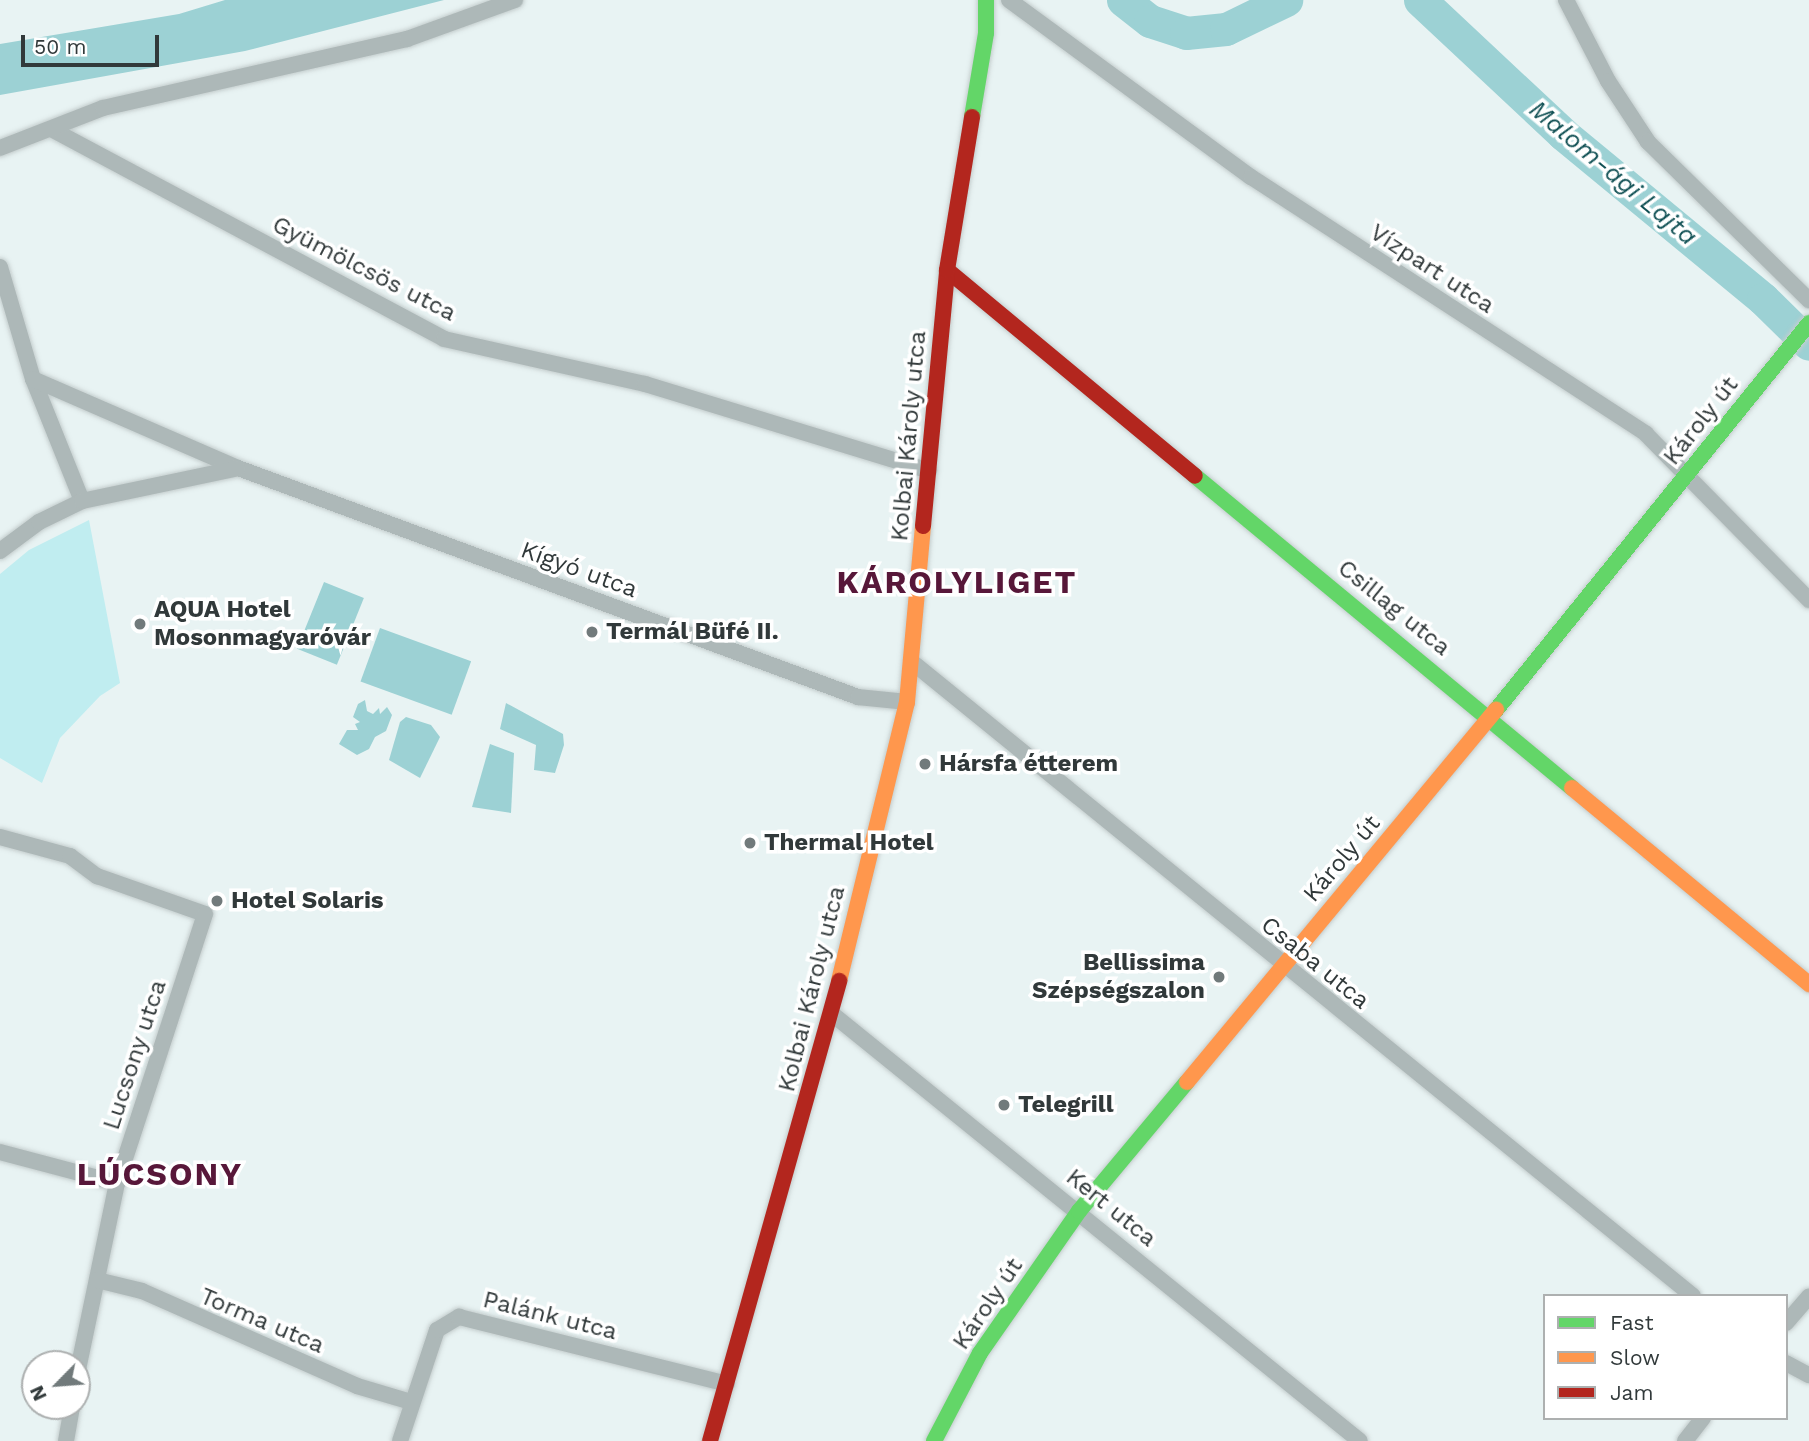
<!DOCTYPE html>
<meta charset="utf-8">
<style>
body{margin:0}
#map{position:relative;width:1809px;height:1441px;overflow:hidden;background:#e8f3f3;font-family:"Work Sans",sans-serif}
div>[style]{position:absolute}
.green>*{inset:0;background:#c0edf0}
.water>*{inset:0;background:#9cd1d4;transform-origin:0 0}
.river>*{height:33px;margin:-16.5px;padding:0 16.5px;transform-origin:16.5px;border-radius:16.5px;background:#9cd1d4}
.roads{filter:drop-shadow(0 0 2px #c4cdcd) drop-shadow(0 0 2px #c4cdcd)}
.street>*{height:16px;margin:-8px;padding:0 8px;transform-origin:8px;border-radius:8px;background:#adb8b8}
.fast>*{height:16px;margin:-8px;padding:0 8px;transform-origin:8px;border-radius:8px;background:#63d668}
.slow>*{height:16px;margin:-8px;padding:0 8px;transform-origin:8px;border-radius:8px;background:#ff974d}
.jam>*{height:16px;margin:-8px;padding:0 8px;transform-origin:8px;border-radius:8px;background:#b3261e}
.dots>*{width:19px;height:19px;translate:-50% -50%;box-sizing:border-box;border:4px solid #fff;border-radius:50%}
span{translate:-50% -50%;white-space:nowrap;text-align:center;line-height:1.15;-webkit-text-stroke:7px #fff;paint-order:stroke}
.street-label{font-size:24px;color:#31393a}
.poi-label{font-size:24px;color:#31393a;font-weight:700}
.left{translate:0 -50%;text-align:left}
.right{translate:-100% -50%;text-align:right}
.water-label{font-size:26px;color:#105054;font-style:italic}
.district-label{font-size:32px;color:#571739;font-weight:700;letter-spacing:2px}
.legend{position:absolute;left:1543px;top:1294px;width:245px;height:126px;box-sizing:border-box;background:#fff;border:2px solid #adb0b0;margin:0;padding:9px 12px;list-style:none;font-size:21px;color:#31393a}
.legend li{display:flex;align-items:center;gap:14px;height:35px}
.legend b{width:35px;border:2px solid #adb0b0}
.north{position:absolute;left:21px;top:1350px;width:70px;height:70px;box-sizing:border-box;background:#fff;border:2px solid #adb0b0;border-radius:50%;rotate:245deg;font-size:19px;font-weight:700;line-height:28px;text-align:center;color:#31393a}
.north::after{content:'';display:block;margin:auto;width:24px;height:32px;background:#717a7b;clip-path:polygon(50% 0,100% 100%,50% 72%,0 100%)}
.scale{position:absolute;left:21px;top:35px;width:138px;height:32px;box-sizing:border-box;border:4px solid #31393a;border-top:0;padding-left:9px;font-size:21px;line-height:24px;white-space:nowrap;color:#31393a;-webkit-text-stroke:5px #fff;paint-order:stroke}
</style>
<div id="map">
<div class="green">
<div style="clip-path:polygon(89px 520px,120px 683px,100px 696px,60px 738px,42px 783px,0 758px,0 574px,29px 550px)"></div>
</div>
<div class="water">
<div style="clip-path:polygon(225px 0,444px 0,245px 51px,0 95px,0 44px,179px 14px)"></div>
<div style="left:324px;top:582px;width:43px;height:72px;rotate:22deg"></div>
<div style="left:380px;top:628px;width:97px;height:57px;rotate:20deg"></div>
<div style="clip-path:polygon(365px 700px,367px 711px,373px 714px,379px 708px,380px 714px,387px 707px,392px 715px,386px 731px,375px 737px,369px 749px,357px 755px,339px 744px,347px 730px,358px 730px,355px 724px,360px 722px,353px 717px,358px 704px)"></div>
<div style="clip-path:polygon(506px 703px,563px 734px,564px 745px,555px 773px,534px 770px,536px 745px,500px 729px)"></div>
<div style="clip-path:polygon(406px 717px,431px 725px,440px 737px,420px 778px,389px 760px,400px 722px)"></div>
<div style="clip-path:polygon(490px 744px,514px 753px,511px 813px,472px 807px)"></div>
</div>
<div class="river">
<div style="left:1123px;top:0;width:34px;rotate:38deg"></div>
<div style="left:1150px;top:21px;width:38px;rotate:18deg"></div>
<div style="left:1186px;top:33px;width:40px;rotate:-5.7deg"></div>
<div style="left:1226px;top:29px;width:67px;rotate:-25.8deg"></div>
<div style="left:1420px;top:0;width:196px;rotate:43.1deg"></div>
<div style="left:1563px;top:134px;width:259px;rotate:39.5deg"></div>
<div style="left:1763px;top:299px;width:64px;rotate:44.4deg"></div>
</div>
<div class="roads">
<div class="street">
<div style="left:1009px;top:0;width:300px;rotate:36.2deg"></div>
<div style="left:1251px;top:177px;width:471px;rotate:33deg"></div>
<div style="left:1646px;top:434px;width:233px;rotate:45.5deg"></div>
<div style="left:1566px;top:0;width:91px;rotate:62.6deg"></div>
<div style="left:1608px;top:81px;width:73px;rotate:56.7deg"></div>
<div style="left:1648px;top:142px;width:226px;rotate:44.5deg"></div>
<div style="left:53px;top:130px;width:443px;rotate:28.1deg"></div>
<div style="left:444px;top:339px;width:206px;rotate:12.6deg"></div>
<div style="left:645px;top:384px;width:297px;rotate:17deg"></div>
<div style="left:0;top:148px;width:110px;rotate:-21.2deg"></div>
<div style="left:103px;top:108px;width:312px;rotate:-12.8deg"></div>
<div style="left:407px;top:39px;width:115px;rotate:-19.9deg"></div>
<div style="left:0;top:267px;width:117px;rotate:73.6deg"></div>
<div style="left:33px;top:379px;width:131px;rotate:68.1deg"></div>
<div style="left:33px;top:379px;width:223px;rotate:23.5deg"></div>
<div style="left:238px;top:468px;width:661px;rotate:20.27deg"></div>
<div style="left:858px;top:697px;width:49px;rotate:5.8deg"></div>
<div style="left:0;top:551px;width:49px;rotate:-36.6deg"></div>
<div style="left:39px;top:522px;width:48px;rotate:-26deg"></div>
<div style="left:82px;top:501px;width:159px;rotate:-11.9deg"></div>
<div style="left:912px;top:662px;width:1006px;rotate:39.07deg"></div>
<div style="left:0;top:837px;width:73px;rotate:15.2deg"></div>
<div style="left:70px;top:856px;width:34px;rotate:37deg"></div>
<div style="left:97px;top:876px;width:114px;rotate:19.4deg"></div>
<div style="left:205px;top:914px;width:283px;rotate:108.1deg"></div>
<div style="left:117px;top:1183px;width:196px;rotate:101.8deg"></div>
<div style="left:831px;top:1013px;width:680px;rotate:38.98deg"></div>
<div style="left:0;top:1152px;width:121px;rotate:14.8deg"></div>
<div style="left:97px;top:1280px;width:46px;rotate:13.7deg"></div>
<div style="left:142px;top:1291px;width:235px;rotate:23.8deg"></div>
<div style="left:357px;top:1386px;width:56px;rotate:16.5deg"></div>
<div style="left:1786px;top:1323px;width:35px;rotate:-49deg"></div>
<div style="left:1786px;top:1363px;width:26px;rotate:28deg"></div>
<div style="left:66px;top:1441px;width:36px;rotate:-80deg"></div>
<div style="left:400px;top:1441px;width:117px;rotate:-71.6deg"></div>
<div style="left:437px;top:1330px;width:26px;rotate:-31deg"></div>
<div style="left:459px;top:1317px;width:276px;rotate:14deg"></div>
<div style="left:1685px;top:1441px;width:29px;rotate:-52deg"></div>
</div>
<div class="fast">
<div style="left:972px;top:117px;width:85px;rotate:-80.5deg"></div>
<div style="left:986px;top:33px;width:33px;rotate:-90deg"></div>
<div style="left:1195px;top:476px;width:489px;rotate:39.6deg"></div>
<div style="left:1496px;top:710px;width:498px;rotate:-51deg"></div>
<div style="left:934px;top:1441px;width:99px;rotate:-62.4deg"></div>
<div style="left:980px;top:1353px;width:173px;rotate:-55.1deg"></div>
<div style="left:1079px;top:1211px;width:168px;rotate:-50.1deg"></div>
</div>
<div class="slow">
<div style="left:1572px;top:788px;width:308px;rotate:39.6deg"></div>
<div style="left:839px;top:981px;width:287px;rotate:-76.3deg"></div>
<div style="left:907px;top:702px;width:177px;rotate:-84.8deg"></div>
<div style="left:1187px;top:1082px;width:484px;rotate:-50.3deg"></div>
</div>
<div class="jam">
<div style="left:947px;top:270px;width:322px;rotate:39.7deg"></div>
<div style="left:923px;top:526px;width:257px;rotate:-84.6deg"></div>
<div style="left:947px;top:270px;width:155px;rotate:-80.7deg"></div>
<div style="left:710px;top:1441px;width:478px;rotate:-74.3deg"></div>
</div>
</div>
<div class="dots">
<div style="left:140px;top:624px;background:#717a7b"></div>
<div style="left:592px;top:632px;background:#717a7b"></div>
<div style="left:925px;top:764px;background:#717a7b"></div>
<div style="left:750px;top:843px;background:#717a7b"></div>
<div style="left:217px;top:901px;background:#717a7b"></div>
<div style="left:1219px;top:977px;background:#717a7b"></div>
<div style="left:1004px;top:1105px;background:#717a7b"></div>
</div>
<div class="street-label">
<span style="left:364px;top:269px;rotate:27deg">Gyümölcsös utca</span>
<span style="left:1432px;top:269px;rotate:33deg">Vízpart utca</span>
<span style="left:1701px;top:421px;rotate:-52deg">Károly út</span>
<span style="left:909px;top:436px;rotate:-85deg">Kolbai Károly utca</span>
<span style="left:579px;top:570px;rotate:20deg">Kígyó utca</span>
<span style="left:1394px;top:608px;rotate:39deg">Csillag utca</span>
<span style="left:1342px;top:859px;rotate:-50deg">Károly út</span>
<span style="left:1315px;top:963px;rotate:39deg">Csaba utca</span>
<span style="left:812px;top:989px;rotate:-76deg">Kolbai Károly utca</span>
<span style="left:135px;top:1055px;rotate:-72deg">Lucsony utca</span>
<span style="left:1111px;top:1208px;rotate:39deg">Kert utca</span>
<span style="left:988px;top:1304px;rotate:-56deg">Károly út</span>
<span style="left:550px;top:1316px;rotate:14deg">Palánk utca</span>
<span style="left:262px;top:1321px;rotate:23deg">Torma utca</span>
</div>
<div class="poi-label">
<span class="left" style="left:154px;top:624px">AQUA Hotel<br>Mosonmagyaróvár</span>
<span class="left" style="left:606px;top:632px">Termál Büfé II.</span>
<span class="left" style="left:939px;top:764px">Hársfa étterem</span>
<span class="left" style="left:764px;top:843px">Thermal Hotel</span>
<span class="left" style="left:231px;top:901px">Hotel Solaris</span>
<span class="right" style="left:1205px;top:977px">Bellissima<br>Szépségszalon</span>
<span class="left" style="left:1018px;top:1105px">Telegrill</span>
</div>
<div class="water-label">
<span style="left:1613px;top:173px;rotate:40deg">Malom-ági Lajta</span>
</div>
<div class="district-label">
<span style="left:957px;top:582px">KÁROLYLIGET</span>
<span style="left:160px;top:1174px">LÚCSONY</span>
</div>
<ul class="legend">
<li><b style="height:9px;background:#63d668"></b>Fast</li>
<li><b style="height:9px;background:#ff974d"></b>Slow</li>
<li><b style="height:9px;background:#b3261e"></b>Jam</li>
</ul>
<div class="north">N</div>
<div class="scale">50 m</div>
</div>
